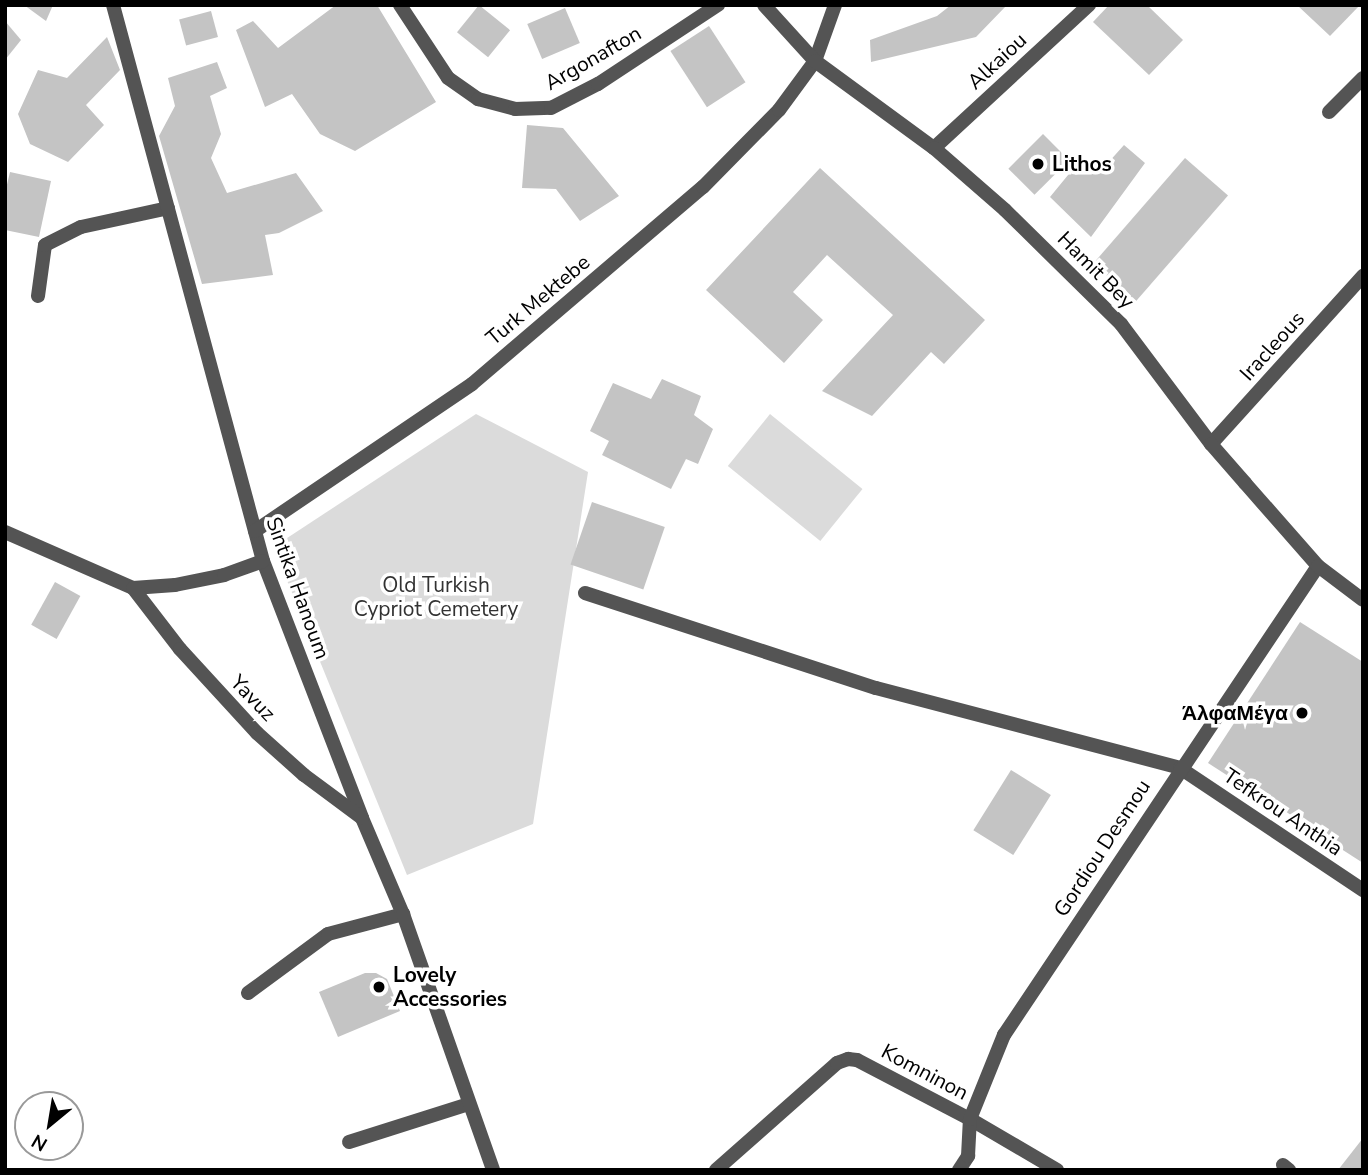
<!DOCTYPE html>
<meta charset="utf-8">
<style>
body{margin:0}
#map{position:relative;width:1368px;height:1175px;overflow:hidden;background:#fff;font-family:"Nunito Sans",sans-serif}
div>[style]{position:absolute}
.green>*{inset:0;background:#dbdbdb;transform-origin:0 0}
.building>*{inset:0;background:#c4c4c4;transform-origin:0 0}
.service>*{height:14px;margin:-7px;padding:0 7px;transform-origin:7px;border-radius:7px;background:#545454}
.minor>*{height:14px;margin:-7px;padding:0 7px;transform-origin:7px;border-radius:7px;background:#545454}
.tertiary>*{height:14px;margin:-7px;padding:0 7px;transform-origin:7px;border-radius:7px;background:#545454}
.dots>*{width:19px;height:19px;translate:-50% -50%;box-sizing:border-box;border:4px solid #fff;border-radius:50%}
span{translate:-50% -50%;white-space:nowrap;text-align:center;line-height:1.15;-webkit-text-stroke:7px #fff;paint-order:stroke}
.street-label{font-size:21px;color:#000}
.poi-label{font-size:21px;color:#000;font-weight:700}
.left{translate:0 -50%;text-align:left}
.right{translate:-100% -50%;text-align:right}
.park-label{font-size:21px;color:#323232}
.frame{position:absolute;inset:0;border:7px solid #000;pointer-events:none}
.north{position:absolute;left:14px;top:1091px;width:70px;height:70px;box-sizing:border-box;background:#fff;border:2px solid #999;border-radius:50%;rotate:210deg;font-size:19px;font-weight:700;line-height:28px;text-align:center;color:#000}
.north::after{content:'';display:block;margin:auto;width:24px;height:32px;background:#000;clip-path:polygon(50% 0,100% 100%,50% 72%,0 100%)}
</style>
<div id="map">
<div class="green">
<div style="clip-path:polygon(476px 414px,588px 472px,533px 824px,407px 875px,286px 578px,278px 544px)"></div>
<div style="left:770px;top:414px;width:119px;height:67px;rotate:39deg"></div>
</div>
<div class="building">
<div style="clip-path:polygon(24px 5px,53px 5px,46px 21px)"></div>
<div style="clip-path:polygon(336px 5px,377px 5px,436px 102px,355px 151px,320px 134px,292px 94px,265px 107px,236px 30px,253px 21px,278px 48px)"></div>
<div style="left:479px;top:5px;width:40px;height:35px;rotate:39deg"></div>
<div style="clip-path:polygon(951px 5px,1007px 5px,976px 37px,871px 62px,870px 40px,937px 16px)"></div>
<div style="clip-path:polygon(1109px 5px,1147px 5px,1183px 40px,1149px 75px,1093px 22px)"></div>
<div style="clip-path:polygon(1297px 5px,1360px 5px,1330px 36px)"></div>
<div style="left:565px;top:8px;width:38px;height:41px;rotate:67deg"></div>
<div style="left:211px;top:11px;width:27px;height:33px;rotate:75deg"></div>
<div style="clip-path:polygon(5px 21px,21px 40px,5px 60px)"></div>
<div style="left:709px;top:26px;width:67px;height:46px;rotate:57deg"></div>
<div style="clip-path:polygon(107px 37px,120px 70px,86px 105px,104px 125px,68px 162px,30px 144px,18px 114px,38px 70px,67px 78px)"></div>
<div style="clip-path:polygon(217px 62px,227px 88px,210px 96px,221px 134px,211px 158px,227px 193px,296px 173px,323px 211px,279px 233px,265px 235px,273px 275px,202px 284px,159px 136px,175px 106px,168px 78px)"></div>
<div style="clip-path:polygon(527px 125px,563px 128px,619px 196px,580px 221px,556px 189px,522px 188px)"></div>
<div style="left:1043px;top:134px;width:37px;height:49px;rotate:45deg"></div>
<div style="clip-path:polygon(1124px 145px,1145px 163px,1091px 237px,1050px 197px,1082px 158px,1098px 174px)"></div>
<div style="left:1185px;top:158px;width:57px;height:140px;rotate:41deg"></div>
<div style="clip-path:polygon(820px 168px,985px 320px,944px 364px,931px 352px,872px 416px,822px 391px,893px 315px,827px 255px,793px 292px,823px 320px,784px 363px,706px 290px)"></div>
<div style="clip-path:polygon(10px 172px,51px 181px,39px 237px,5px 230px,5px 193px)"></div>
<div style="clip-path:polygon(662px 379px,701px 396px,694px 415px,713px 429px,698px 464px,686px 459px,671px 489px,602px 455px,609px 441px,590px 431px,613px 383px,651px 399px)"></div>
<div style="left:592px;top:502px;width:77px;height:66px;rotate:19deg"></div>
<div style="left:55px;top:582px;width:29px;height:49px;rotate:29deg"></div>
<div style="clip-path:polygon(1300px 622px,1363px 662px,1363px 863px,1208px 763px)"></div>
<div style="left:1011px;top:770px;width:47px;height:71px;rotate:32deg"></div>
<div style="clip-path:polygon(365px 973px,376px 973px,387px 979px,400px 1011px,338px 1037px,319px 992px)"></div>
<div style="clip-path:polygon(1363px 1138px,1363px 1170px,1338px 1170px)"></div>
</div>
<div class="service">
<div style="left:38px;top:296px;width:51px;rotate:-82.2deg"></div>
<div style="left:45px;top:245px;width:40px;rotate:-26.6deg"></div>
<div style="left:81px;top:227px;width:89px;rotate:-12.3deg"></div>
<div style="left:585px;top:593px;width:306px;rotate:18.1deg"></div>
<div style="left:876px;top:688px;width:314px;rotate:14.7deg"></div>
<div style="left:248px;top:993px;width:99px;rotate:-36.4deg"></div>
<div style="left:328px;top:934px;width:78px;rotate:-14.9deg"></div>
<div style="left:349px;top:1142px;width:126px;rotate:-17.6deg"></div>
</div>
<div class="minor">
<div style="left:113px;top:5px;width:576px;rotate:74.9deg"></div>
<div style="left:263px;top:561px;width:275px;rotate:68.9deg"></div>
<div style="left:362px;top:818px;width:104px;rotate:66.9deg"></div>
<div style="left:403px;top:914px;width:271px;rotate:70.6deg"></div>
<div style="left:400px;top:5px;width:87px;rotate:56.7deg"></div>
<div style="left:448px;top:78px;width:37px;rotate:35deg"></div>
<div style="left:478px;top:99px;width:38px;rotate:15deg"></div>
<div style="left:515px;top:109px;width:36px;rotate:-2deg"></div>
<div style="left:551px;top:108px;width:53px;rotate:-27.1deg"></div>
<div style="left:598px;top:84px;width:144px;rotate:-33.4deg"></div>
<div style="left:1329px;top:112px;width:48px;rotate:-45deg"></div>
<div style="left:934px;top:148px;width:211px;rotate:-42.7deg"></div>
<div style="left:1211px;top:444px;width:227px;rotate:-47.9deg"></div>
<div style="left:255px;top:531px;width:262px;rotate:-34.1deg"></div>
<div style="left:472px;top:384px;width:304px;rotate:-40.5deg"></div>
<div style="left:703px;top:187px;width:108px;rotate:-45.4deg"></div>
<div style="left:779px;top:110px;width:61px;rotate:-53.7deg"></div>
<div style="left:815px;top:61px;width:59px;rotate:-70.3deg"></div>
<div style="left:5px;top:532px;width:140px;rotate:23.6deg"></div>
<div style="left:133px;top:588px;width:42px;rotate:-4.1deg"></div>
<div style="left:175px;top:585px;width:50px;rotate:-11.5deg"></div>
<div style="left:224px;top:575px;width:41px;rotate:-19.7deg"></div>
<div style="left:133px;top:588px;width:77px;rotate:52.4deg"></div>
<div style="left:180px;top:649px;width:114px;rotate:47.5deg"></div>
<div style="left:257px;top:733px;width:63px;rotate:41.8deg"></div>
<div style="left:304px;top:775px;width:72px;rotate:36.6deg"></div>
<div style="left:1180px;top:768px;width:220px;rotate:33.7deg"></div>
<div style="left:1283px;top:1165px;width:8px;rotate:40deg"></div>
<div style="left:716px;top:1170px;width:162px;rotate:-41.5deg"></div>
<div style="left:837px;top:1063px;width:12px;rotate:-20deg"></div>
<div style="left:848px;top:1059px;width:9px;rotate:6deg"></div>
<div style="left:857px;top:1060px;width:127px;rotate:27.6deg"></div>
<div style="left:970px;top:1119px;width:101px;rotate:30.4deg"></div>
<div style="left:959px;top:1170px;width:17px;rotate:-57deg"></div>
<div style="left:968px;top:1156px;width:37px;rotate:-87deg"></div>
<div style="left:970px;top:1119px;width:91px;rotate:-68deg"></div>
<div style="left:1004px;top:1035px;width:564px;rotate:-56.2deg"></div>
</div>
<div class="tertiary">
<div style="left:764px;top:5px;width:76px;rotate:47.7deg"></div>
<div style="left:815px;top:61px;width:147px;rotate:36.2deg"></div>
<div style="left:934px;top:148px;width:94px;rotate:41.1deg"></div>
<div style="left:1005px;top:210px;width:163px;rotate:44.5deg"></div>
<div style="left:1121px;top:324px;width:150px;rotate:53.1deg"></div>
<div style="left:1211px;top:444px;width:52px;rotate:48.9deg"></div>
<div style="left:1245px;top:483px;width:111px;rotate:48.7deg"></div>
<div style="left:1318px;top:566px;width:56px;rotate:37.1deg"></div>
</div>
<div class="dots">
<div style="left:1038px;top:164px;background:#000"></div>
<div style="left:1302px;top:713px;background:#000"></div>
<div style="left:379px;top:987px;background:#000"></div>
</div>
<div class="street-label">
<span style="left:593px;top:58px;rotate:-30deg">Argonafton</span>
<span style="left:997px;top:61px;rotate:-43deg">Alkaiou</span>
<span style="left:1096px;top:270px;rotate:45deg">Hamit Bey</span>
<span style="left:538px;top:300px;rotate:-40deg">Turk Mektebe</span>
<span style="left:1272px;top:346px;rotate:-48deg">Iracleous</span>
<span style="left:298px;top:588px;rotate:70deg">Sintika Hanoum</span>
<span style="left:253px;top:698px;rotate:46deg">Yavuz</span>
<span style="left:1283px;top:812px;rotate:34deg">Tefkrou Anthia</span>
<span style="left:1102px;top:848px;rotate:-57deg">Gordiou Desmou</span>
<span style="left:925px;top:1072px;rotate:28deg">Komninon</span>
</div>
<div class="poi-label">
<span class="left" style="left:1052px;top:164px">Lithos</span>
<span class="right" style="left:1288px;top:713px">ΆλφαΜέγα</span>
<span class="left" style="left:393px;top:987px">Lovely<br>Accessories</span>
</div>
<div class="park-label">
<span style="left:436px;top:597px">Old Turkish<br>Cypriot Cemetery</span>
</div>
<div class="frame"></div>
<div class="north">N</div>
</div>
